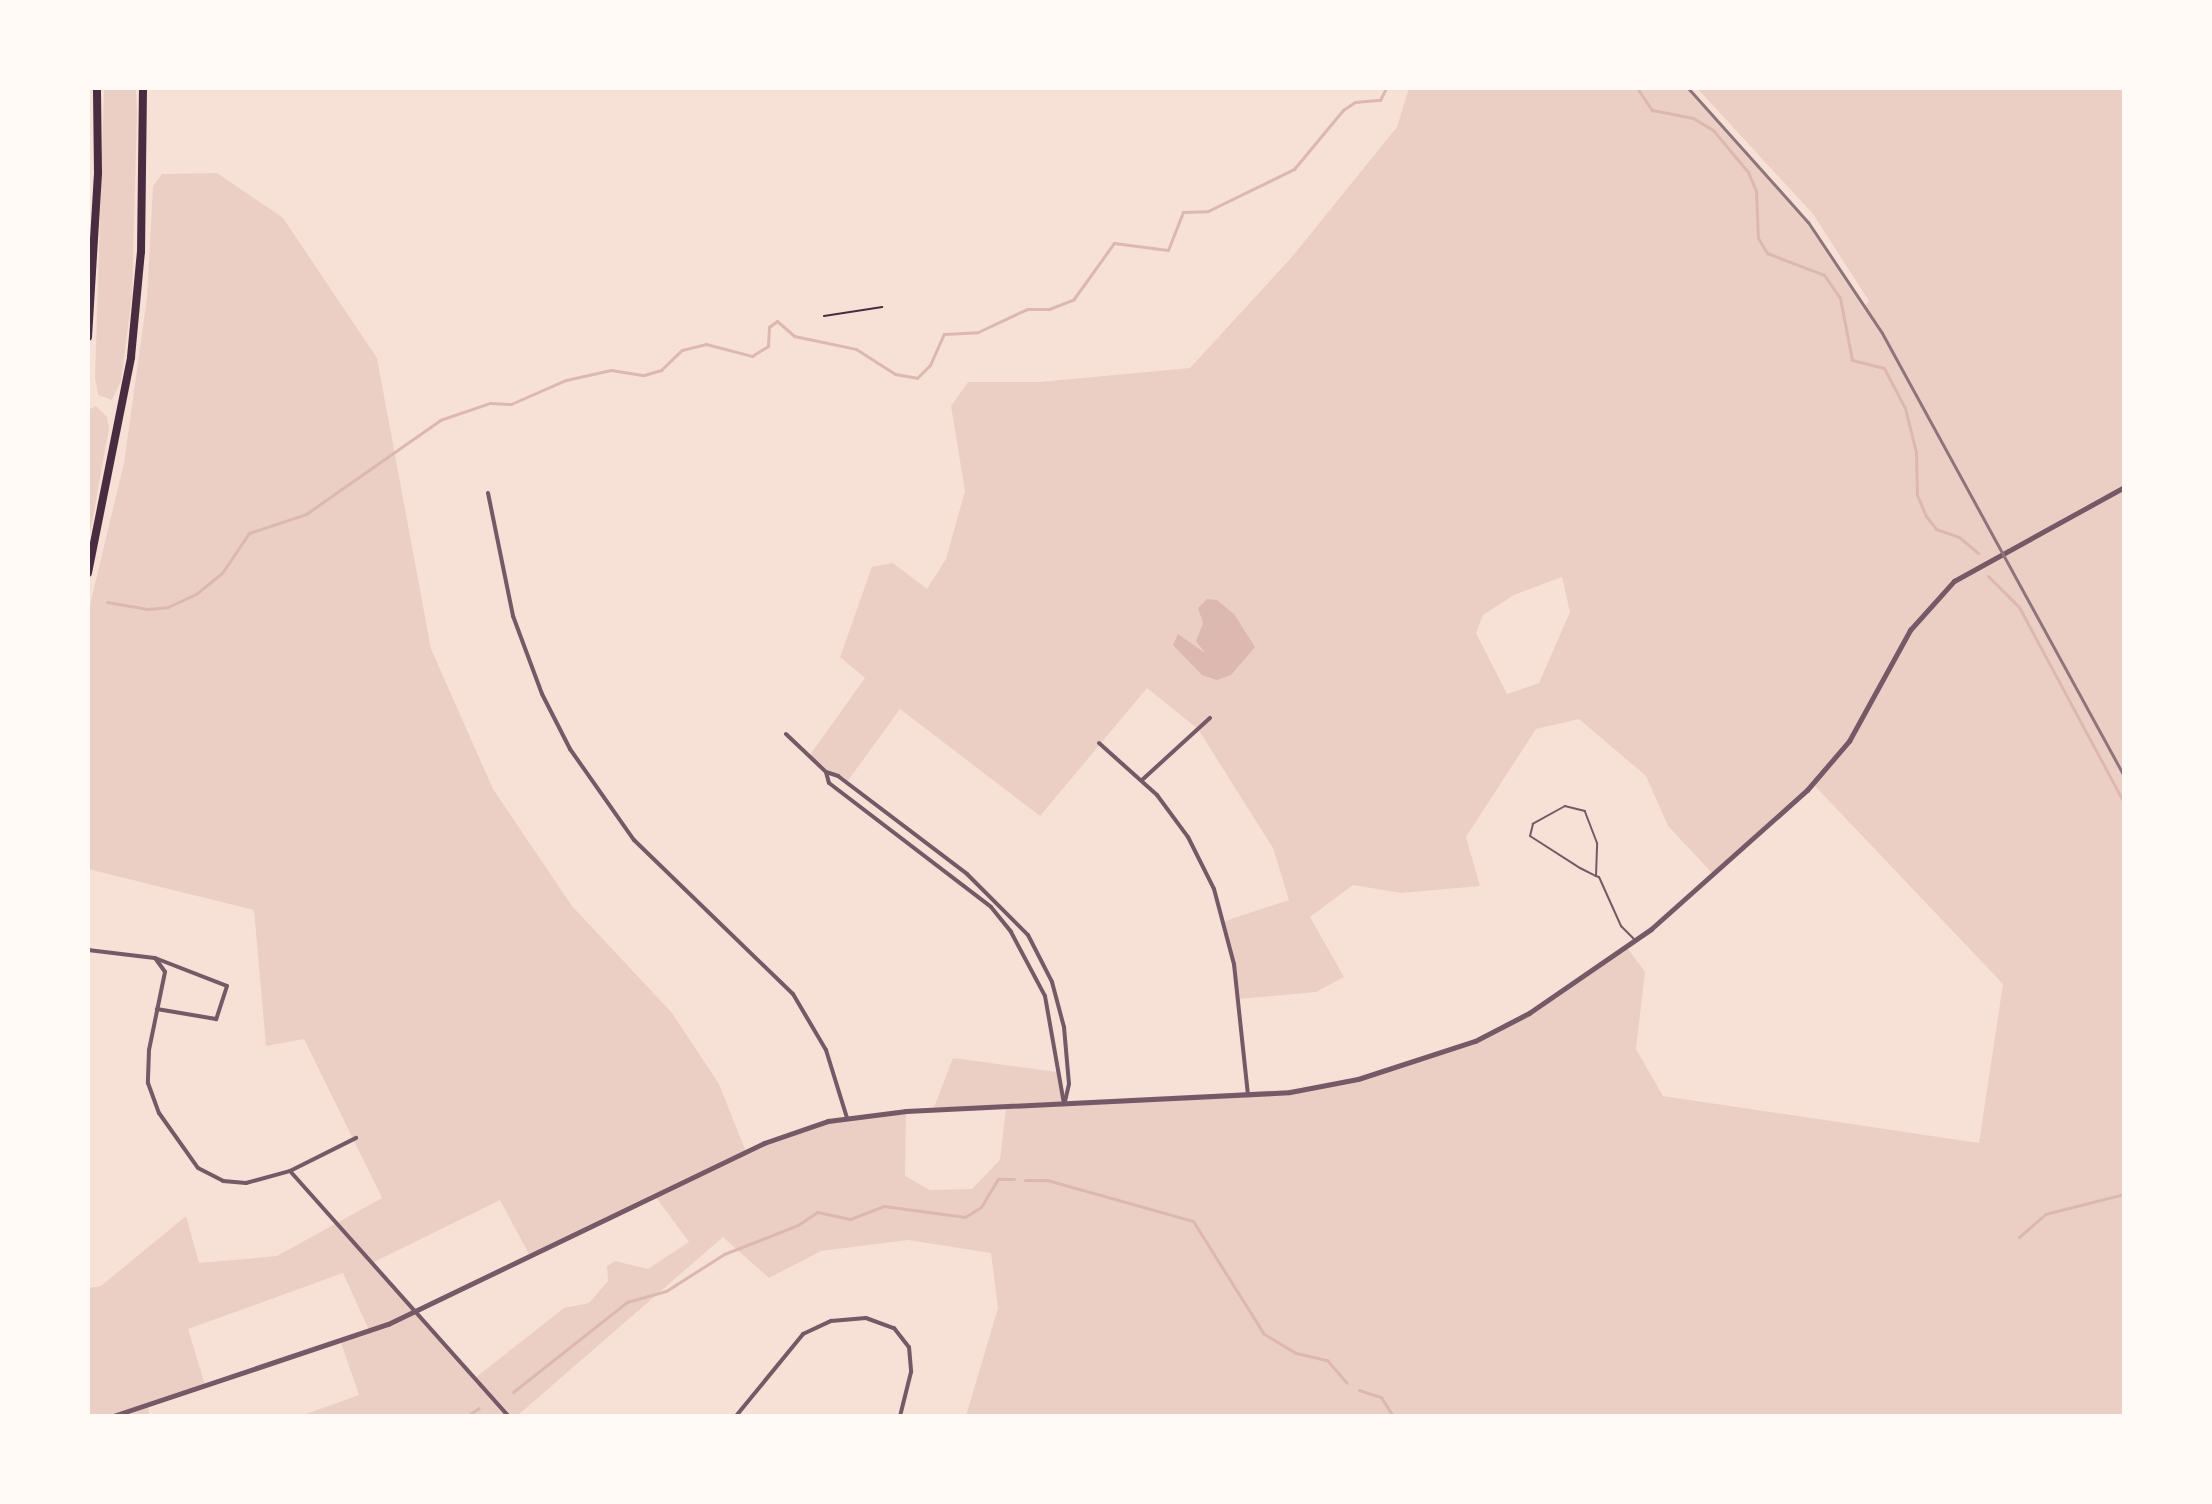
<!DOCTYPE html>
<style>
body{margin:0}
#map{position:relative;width:2212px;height:1504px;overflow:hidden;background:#f7e1d7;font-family:"Fira Sans",sans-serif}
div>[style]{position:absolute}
.green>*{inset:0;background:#ebcfc5}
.water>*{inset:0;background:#dcb8b0}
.stream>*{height:3px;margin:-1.5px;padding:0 1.5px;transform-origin:1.5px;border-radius:1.5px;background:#dcb8b0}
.path>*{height:2px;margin:-1px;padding:0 1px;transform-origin:1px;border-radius:1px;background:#4a2c40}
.service>*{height:2px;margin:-1px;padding:0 1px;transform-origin:1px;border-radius:1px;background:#755966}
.minor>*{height:4px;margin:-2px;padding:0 2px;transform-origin:2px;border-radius:2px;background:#755966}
.tertiary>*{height:5px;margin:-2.5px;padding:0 2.5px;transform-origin:2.5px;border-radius:2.5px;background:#755966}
.motorway>*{height:8px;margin:-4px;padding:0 4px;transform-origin:4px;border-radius:4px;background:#4a2c40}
.rail>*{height:3px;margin:-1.5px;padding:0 1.5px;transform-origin:1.5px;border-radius:1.5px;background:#8f747c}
span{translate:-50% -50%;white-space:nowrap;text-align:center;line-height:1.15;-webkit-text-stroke:6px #fffaf5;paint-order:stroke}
.frame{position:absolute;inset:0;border:90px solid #fffaf5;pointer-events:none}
</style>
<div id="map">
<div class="green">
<div style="clip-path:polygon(104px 88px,136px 88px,137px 114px,132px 296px,121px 381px,112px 400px,98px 395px,95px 377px)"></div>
<div style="clip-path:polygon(evenodd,1409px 88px,1688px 88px,1808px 222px,1865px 306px,1869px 301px,1813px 214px,1697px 88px,2124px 88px,2124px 1416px,966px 1416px,998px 1308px,991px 1253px,908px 1240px,821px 1251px,769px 1278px,723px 1237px,517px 1416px,300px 1416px,359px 1395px,340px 1340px,369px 1330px,343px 1273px,188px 1329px,206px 1388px,148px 1406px,149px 1416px,88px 1416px,88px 1288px,101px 1286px,186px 1216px,199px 1263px,277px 1256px,382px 1198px,304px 1039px,266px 1046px,254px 910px,88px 869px,88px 613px,124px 463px,147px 298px,153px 186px,162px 174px,217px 173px,283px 218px,377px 358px,431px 649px,493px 789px,572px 906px,672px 1013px,719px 1084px,746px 1152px,828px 1121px,906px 1111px,905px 1176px,930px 1190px,972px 1189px,1000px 1160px,1006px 1108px,933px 1110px,953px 1058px,1057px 1072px,1064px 1104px,1327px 1087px,1475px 1041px,1529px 1013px,1626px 946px,1645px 972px,1636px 1049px,1663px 1096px,1979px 1143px,2003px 984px,1813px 784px,1713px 874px,1668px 826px,1646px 776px,1579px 719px,1536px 729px,1466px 837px,1480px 886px,1401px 893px,1353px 885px,1310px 917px,1344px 977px,1316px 992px,1238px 999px,1225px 921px,1289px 900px,1273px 848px,1198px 729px,1147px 688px,1040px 816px,900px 709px,847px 782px,826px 772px,810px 755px,865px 678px,840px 657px,872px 567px,893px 563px,927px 589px,946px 559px,965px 491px,951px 406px,968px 382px,1040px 382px,1190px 368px,1291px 258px,1397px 127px,1409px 88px,1562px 577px,1570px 612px,1539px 683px,1507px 694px,1476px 633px,1483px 615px,1514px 595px,1562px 577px,1409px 88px,655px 1196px,689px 1242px,648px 1269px,615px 1261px,607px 1266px,608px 1281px,589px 1303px,564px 1308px,475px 1378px,372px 1263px,500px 1200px,530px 1256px,655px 1196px)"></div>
<div style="clip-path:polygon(96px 406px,107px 417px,109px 428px,88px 545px,88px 410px)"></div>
</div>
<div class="water">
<div style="clip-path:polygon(1207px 599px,1217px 600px,1234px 614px,1255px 647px,1231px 675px,1217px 680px,1202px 675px,1173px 645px,1178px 634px,1205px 653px,1196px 641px,1203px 623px,1198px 608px)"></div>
</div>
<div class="stream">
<div style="left:1637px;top:88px;width:27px;rotate:56deg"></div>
<div style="left:1652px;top:110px;width:42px;rotate:11deg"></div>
<div style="left:1693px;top:118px;width:23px;rotate:31deg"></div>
<div style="left:1713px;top:130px;width:55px;rotate:50.2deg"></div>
<div style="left:1748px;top:172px;width:21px;rotate:67deg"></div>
<div style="left:1756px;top:191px;width:47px;rotate:87.6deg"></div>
<div style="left:1758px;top:238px;width:17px;rotate:59deg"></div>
<div style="left:1767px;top:253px;width:61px;rotate:21.1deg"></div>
<div style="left:1824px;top:275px;width:28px;rotate:55deg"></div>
<div style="left:1840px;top:298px;width:63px;rotate:79deg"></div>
<div style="left:1852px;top:360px;width:33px;rotate:14deg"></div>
<div style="left:1884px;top:368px;width:45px;rotate:62.3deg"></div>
<div style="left:1905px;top:408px;width:45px;rotate:76deg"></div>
<div style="left:1916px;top:452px;width:43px;rotate:88.7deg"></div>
<div style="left:1917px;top:495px;width:23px;rotate:67deg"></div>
<div style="left:1926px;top:516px;width:16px;rotate:52deg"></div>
<div style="left:1936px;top:529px;width:24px;rotate:19deg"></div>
<div style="left:1959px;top:537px;width:25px;rotate:40deg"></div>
<div style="left:1988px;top:576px;width:44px;rotate:45deg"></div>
<div style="left:2019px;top:607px;width:222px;rotate:61.8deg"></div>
<div style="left:107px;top:602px;width:41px;rotate:9.9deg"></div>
<div style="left:147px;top:609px;width:21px;rotate:-5deg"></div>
<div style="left:168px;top:607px;width:31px;rotate:-25deg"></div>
<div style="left:196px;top:594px;width:33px;rotate:-39deg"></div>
<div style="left:222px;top:573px;width:48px;rotate:-56deg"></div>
<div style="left:249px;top:533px;width:60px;rotate:-18.4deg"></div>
<div style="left:306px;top:514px;width:164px;rotate:-35deg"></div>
<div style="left:440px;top:420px;width:53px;rotate:-18.8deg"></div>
<div style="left:490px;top:403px;width:21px;rotate:3deg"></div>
<div style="left:511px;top:404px;width:60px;rotate:-23.6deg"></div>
<div style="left:566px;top:380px;width:46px;rotate:-12.5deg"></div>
<div style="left:611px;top:370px;width:33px;rotate:9deg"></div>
<div style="left:644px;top:375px;width:18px;rotate:-16deg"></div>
<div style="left:661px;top:370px;width:29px;rotate:-44deg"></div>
<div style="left:682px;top:350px;width:25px;rotate:-14deg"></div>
<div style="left:706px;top:344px;width:48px;rotate:14.6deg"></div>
<div style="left:752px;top:356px;width:19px;rotate:-32deg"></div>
<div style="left:768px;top:346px;width:19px;rotate:-87deg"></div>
<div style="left:769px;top:327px;width:10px;rotate:-37deg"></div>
<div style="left:777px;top:321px;width:23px;rotate:41deg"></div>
<div style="left:794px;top:336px;width:63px;rotate:11.8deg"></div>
<div style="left:856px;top:349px;width:46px;rotate:32.7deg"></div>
<div style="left:895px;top:374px;width:22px;rotate:10deg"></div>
<div style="left:917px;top:378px;width:18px;rotate:-45deg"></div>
<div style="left:930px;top:365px;width:34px;rotate:-66deg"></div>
<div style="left:944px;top:334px;width:34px;rotate:-3deg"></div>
<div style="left:978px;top:332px;width:54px;rotate:-25.1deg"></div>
<div style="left:1027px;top:309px;width:22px"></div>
<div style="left:1049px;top:309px;width:26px;rotate:-21deg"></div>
<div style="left:1073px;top:300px;width:70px;rotate:-54.3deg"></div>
<div style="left:1114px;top:243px;width:54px;rotate:7.4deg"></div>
<div style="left:1168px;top:250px;width:41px;rotate:-68.5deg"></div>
<div style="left:1183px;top:212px;width:25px;rotate:-2deg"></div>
<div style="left:1208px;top:211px;width:96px;rotate:-26deg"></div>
<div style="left:1294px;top:169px;width:77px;rotate:-50.3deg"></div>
<div style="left:1343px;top:110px;width:14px;rotate:-34deg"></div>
<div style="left:1355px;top:102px;width:25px;rotate:-5deg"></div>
<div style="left:1380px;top:100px;width:13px;rotate:-63deg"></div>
<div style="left:1025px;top:1180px;width:22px"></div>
<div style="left:1047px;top:1180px;width:152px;rotate:15.7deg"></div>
<div style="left:1193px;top:1221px;width:133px;rotate:57.9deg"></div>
<div style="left:1264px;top:1334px;width:37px;rotate:31deg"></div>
<div style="left:1296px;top:1353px;width:32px;rotate:13deg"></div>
<div style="left:1327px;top:1360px;width:30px;rotate:49deg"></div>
<div style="left:2019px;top:1237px;width:35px;rotate:-41deg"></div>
<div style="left:2045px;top:1214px;width:81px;rotate:-14.2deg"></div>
<div style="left:1359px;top:1390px;width:23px;rotate:18deg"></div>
<div style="left:1381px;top:1397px;width:22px;rotate:58deg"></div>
<div style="left:513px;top:1392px;width:145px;rotate:-38.3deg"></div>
<div style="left:627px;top:1302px;width:41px;rotate:-15.8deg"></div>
<div style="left:666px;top:1291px;width:69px;rotate:-32.5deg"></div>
<div style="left:724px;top:1254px;width:79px;rotate:-21.4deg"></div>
<div style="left:798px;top:1225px;width:23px;rotate:-34deg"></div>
<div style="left:817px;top:1212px;width:34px;rotate:12deg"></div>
<div style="left:850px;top:1219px;width:36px;rotate:-21deg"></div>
<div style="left:884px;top:1206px;width:82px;rotate:7.7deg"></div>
<div style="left:965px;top:1217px;width:19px;rotate:-32deg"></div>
<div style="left:981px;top:1207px;width:33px;rotate:-59deg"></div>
<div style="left:998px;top:1179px;width:16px"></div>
<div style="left:467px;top:1416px;width:14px;rotate:-34deg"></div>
</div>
<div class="path">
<div style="left:824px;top:316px;width:59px;rotate:-8.8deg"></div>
</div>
<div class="service">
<div style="left:1596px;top:876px;width:33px;rotate:-88deg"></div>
<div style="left:1597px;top:843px;width:34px;rotate:-111deg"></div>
<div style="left:1585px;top:811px;width:21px;rotate:-166deg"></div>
<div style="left:1565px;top:806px;width:37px;rotate:151deg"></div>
<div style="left:1533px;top:824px;width:12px;rotate:104deg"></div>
<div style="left:1530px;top:836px;width:59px;rotate:32.6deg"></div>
<div style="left:1580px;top:868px;width:18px;rotate:27deg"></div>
<div style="left:1596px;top:876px;width:3px;rotate:18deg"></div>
<div style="left:1599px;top:877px;width:54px;rotate:65.8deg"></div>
<div style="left:1621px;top:926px;width:18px;rotate:45deg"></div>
</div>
<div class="minor">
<div style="left:488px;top:493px;width:126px;rotate:78.5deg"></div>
<div style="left:513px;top:616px;width:83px;rotate:69.6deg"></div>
<div style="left:542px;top:694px;width:62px;rotate:63deg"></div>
<div style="left:570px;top:749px;width:111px;rotate:54.9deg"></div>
<div style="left:634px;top:840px;width:221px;rotate:44.1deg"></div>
<div style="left:793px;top:994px;width:65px;rotate:59.5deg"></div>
<div style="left:826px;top:1050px;width:71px;rotate:72.8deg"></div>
<div style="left:786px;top:734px;width:55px;rotate:43.5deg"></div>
<div style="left:826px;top:772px;width:11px;rotate:75deg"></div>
<div style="left:829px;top:783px;width:204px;rotate:37.4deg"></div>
<div style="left:991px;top:907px;width:32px;rotate:51deg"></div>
<div style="left:1011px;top:932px;width:72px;rotate:62deg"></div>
<div style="left:1045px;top:996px;width:110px;rotate:80deg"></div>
<div style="left:1099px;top:743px;width:78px;rotate:41.9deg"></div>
<div style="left:1157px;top:795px;width:52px;rotate:53.6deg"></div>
<div style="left:1188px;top:837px;width:58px;rotate:63.4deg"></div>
<div style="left:1214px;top:889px;width:78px;rotate:75.1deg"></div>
<div style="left:1234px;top:964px;width:132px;rotate:83.9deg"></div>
<div style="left:826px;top:772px;width:13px;rotate:18deg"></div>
<div style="left:838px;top:776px;width:162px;rotate:37.2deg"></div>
<div style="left:967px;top:874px;width:86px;rotate:45deg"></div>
<div style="left:1028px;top:935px;width:53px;rotate:62.9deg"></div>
<div style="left:1052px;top:982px;width:47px;rotate:75.1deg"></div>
<div style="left:1064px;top:1027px;width:57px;rotate:85deg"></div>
<div style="left:1069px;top:1084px;width:18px;rotate:103deg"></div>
<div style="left:1142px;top:780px;width:92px;rotate:-42.4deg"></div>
<div style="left:88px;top:950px;width:67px;rotate:6.8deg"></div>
<div style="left:155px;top:958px;width:77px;rotate:21.3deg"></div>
<div style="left:227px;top:986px;width:35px;rotate:108deg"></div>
<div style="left:216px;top:1019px;width:60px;rotate:-170.4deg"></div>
<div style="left:155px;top:958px;width:17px;rotate:54deg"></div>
<div style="left:165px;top:972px;width:80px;rotate:101.6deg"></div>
<div style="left:149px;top:1050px;width:33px;rotate:92deg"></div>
<div style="left:148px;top:1083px;width:32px;rotate:70deg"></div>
<div style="left:159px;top:1113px;width:67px;rotate:54.7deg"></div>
<div style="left:198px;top:1168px;width:28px;rotate:27deg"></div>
<div style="left:223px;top:1181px;width:23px;rotate:5deg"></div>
<div style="left:246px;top:1183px;width:46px;rotate:-15.3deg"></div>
<div style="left:290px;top:1171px;width:74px;rotate:-26.6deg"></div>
<div style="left:290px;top:1171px;width:328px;rotate:48.3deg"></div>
<div style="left:736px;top:1416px;width:106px;rotate:-50.7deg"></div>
<div style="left:803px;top:1334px;width:31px;rotate:-25deg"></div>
<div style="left:831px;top:1321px;width:35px;rotate:-5deg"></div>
<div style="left:866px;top:1318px;width:30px;rotate:20deg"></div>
<div style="left:894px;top:1328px;width:24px;rotate:52deg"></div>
<div style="left:909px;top:1347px;width:25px;rotate:85deg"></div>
<div style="left:911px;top:1372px;width:45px;rotate:104deg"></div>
</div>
<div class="tertiary">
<div style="left:113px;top:1416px;width:290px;rotate:-18.5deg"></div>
<div style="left:388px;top:1324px;width:417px;rotate:-25.7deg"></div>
<div style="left:764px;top:1143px;width:68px;rotate:-19deg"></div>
<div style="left:828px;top:1121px;width:79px;rotate:-7.3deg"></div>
<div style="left:906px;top:1111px;width:384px;rotate:-2.8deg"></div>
<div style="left:1290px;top:1092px;width:69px;rotate:-10.8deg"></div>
<div style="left:1358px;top:1079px;width:123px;rotate:-18deg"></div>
<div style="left:1475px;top:1041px;width:61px;rotate:-27.4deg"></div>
<div style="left:1529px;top:1013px;width:148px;rotate:-34.5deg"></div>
<div style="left:1651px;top:929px;width:209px;rotate:-41.7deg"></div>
<div style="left:1807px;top:790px;width:65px;rotate:-49.4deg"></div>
<div style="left:1849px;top:741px;width:127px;rotate:-61.2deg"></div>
<div style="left:1910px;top:630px;width:66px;rotate:-48.1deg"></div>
<div style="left:1954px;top:581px;width:194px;rotate:-28.9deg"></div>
</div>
<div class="motorway">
<div style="left:88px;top:337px;width:164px;rotate:-86.5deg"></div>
<div style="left:98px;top:173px;width:85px;rotate:-90.7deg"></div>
<div style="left:88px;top:573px;width:220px;rotate:-78.7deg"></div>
<div style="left:131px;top:357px;width:105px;rotate:-84.6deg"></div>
<div style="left:141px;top:252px;width:164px;rotate:-89.3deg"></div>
</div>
<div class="rail">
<div style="left:1688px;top:88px;width:180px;rotate:48.2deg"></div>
<div style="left:1808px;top:222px;width:133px;rotate:56.3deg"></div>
<div style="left:1882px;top:333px;width:505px;rotate:61.35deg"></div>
</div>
<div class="frame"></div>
</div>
